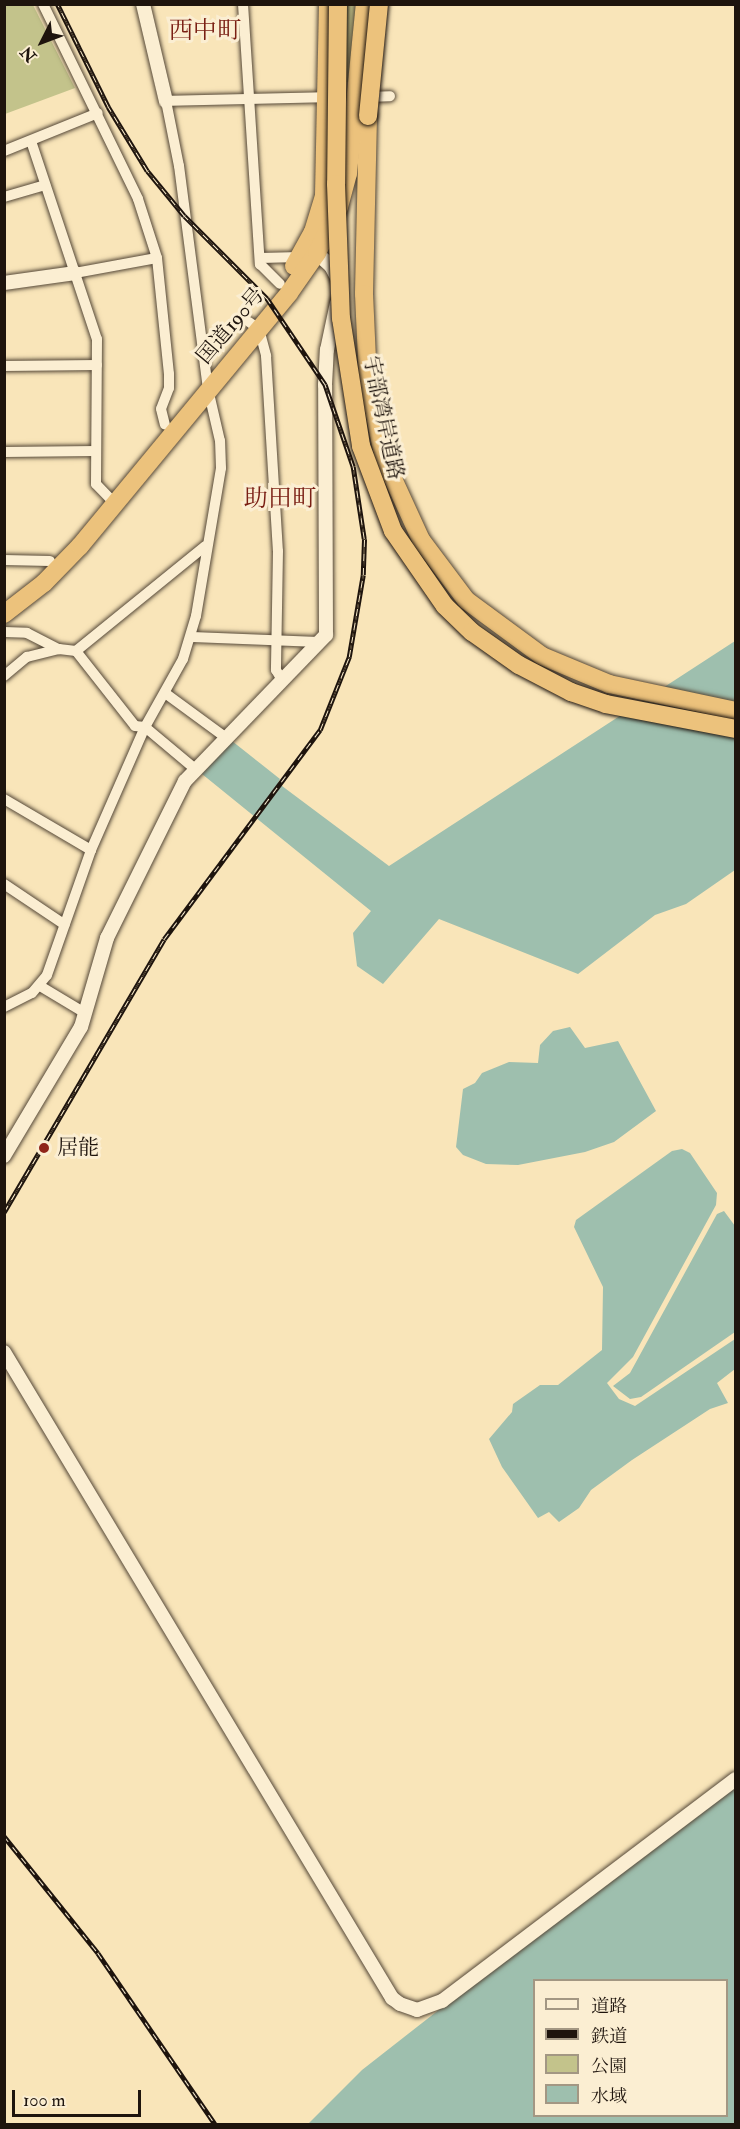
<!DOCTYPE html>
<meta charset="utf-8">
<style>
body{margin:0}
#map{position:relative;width:740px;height:2129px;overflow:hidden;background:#f9e5b9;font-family:"IM FELL Double Pica","Noto Serif JP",serif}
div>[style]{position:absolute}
.green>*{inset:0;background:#c3c38b}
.water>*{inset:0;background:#9ebfae}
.roads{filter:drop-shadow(0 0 2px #554838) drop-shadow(0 0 2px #554838)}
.street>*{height:10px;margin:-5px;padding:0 5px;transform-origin:5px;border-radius:5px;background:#fbeed2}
.secondary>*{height:14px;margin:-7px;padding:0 7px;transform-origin:7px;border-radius:7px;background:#fbeed2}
.highway>*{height:18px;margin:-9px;padding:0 9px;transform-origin:9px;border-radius:9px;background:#ecc27c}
.rail>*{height:4.5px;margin-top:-2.25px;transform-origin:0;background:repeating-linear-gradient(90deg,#fbeed2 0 7px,#1e140d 0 14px);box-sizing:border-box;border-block:2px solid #1e140d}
.bridges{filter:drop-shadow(0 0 2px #1e140d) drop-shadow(0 0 2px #1e140d)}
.highway-bridge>*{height:18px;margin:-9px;padding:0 9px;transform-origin:9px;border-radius:9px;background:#ecc27c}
.dots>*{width:16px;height:16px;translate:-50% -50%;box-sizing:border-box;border:3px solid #fbeed2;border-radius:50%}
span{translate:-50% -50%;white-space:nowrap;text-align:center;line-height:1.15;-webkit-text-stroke:6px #fbeed2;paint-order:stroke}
.street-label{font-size:21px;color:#1e140d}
.poi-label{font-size:21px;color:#1e140d}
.left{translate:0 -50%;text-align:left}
.quarter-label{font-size:24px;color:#7a1f14}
.frame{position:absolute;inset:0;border:6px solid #1e140d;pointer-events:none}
.legend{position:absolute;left:533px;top:1979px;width:195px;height:138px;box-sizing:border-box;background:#fbeed2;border:2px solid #a39783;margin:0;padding:8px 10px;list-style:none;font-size:18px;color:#1e140d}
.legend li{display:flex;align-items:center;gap:12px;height:30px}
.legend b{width:30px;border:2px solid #a39783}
.north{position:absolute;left:12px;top:12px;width:60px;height:60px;-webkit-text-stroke:4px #fbeed2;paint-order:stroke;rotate:228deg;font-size:16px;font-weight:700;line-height:24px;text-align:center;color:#1e140d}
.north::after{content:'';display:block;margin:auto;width:21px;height:27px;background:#1e140d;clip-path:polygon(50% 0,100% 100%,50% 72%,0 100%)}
.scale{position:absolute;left:12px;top:2090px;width:129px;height:27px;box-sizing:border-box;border:3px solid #1e140d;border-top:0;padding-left:8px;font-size:18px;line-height:21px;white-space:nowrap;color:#1e140d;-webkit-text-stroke:4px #fbeed2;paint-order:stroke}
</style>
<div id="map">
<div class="green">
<div style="clip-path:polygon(5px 4px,33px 5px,75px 88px,5px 114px)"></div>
<div style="clip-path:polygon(342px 5px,360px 5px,350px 82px,341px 82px)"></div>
</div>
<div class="water">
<div style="clip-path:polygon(735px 641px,735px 870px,686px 904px,655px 915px,578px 974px,439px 919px,383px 984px,357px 966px,353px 933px,371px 911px,202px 774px,232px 741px,280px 779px,278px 783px,389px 866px)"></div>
<div style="clip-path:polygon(570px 1027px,585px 1048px,618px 1041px,656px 1111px,614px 1142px,585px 1152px,518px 1165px,486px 1164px,463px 1155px,456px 1147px,463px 1089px,475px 1083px,482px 1073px,509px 1062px,538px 1063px,540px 1045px,553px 1031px)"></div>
<div style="clip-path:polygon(682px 1149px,690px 1153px,717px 1193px,716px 1205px,633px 1357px,607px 1383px,619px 1399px,635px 1406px,735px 1339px,735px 1369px,717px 1383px,728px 1403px,710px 1409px,632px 1460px,591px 1490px,579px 1508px,559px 1522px,549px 1512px,538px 1518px,502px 1467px,489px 1439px,512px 1412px,513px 1404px,540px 1385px,558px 1385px,602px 1350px,603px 1287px,574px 1227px,576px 1220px,672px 1151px)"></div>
<div style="clip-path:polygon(724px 1211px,735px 1226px,735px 1332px,641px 1397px,630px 1399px,613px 1386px,630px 1373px,717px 1214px)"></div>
<div style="clip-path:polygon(evenodd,735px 1778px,735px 2124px,308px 2124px,362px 2070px,735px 1778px,534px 1980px,726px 1980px,726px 2116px,534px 2116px,534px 1980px)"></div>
</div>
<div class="roads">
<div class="street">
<div style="left:43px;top:4px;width:217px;rotate:64deg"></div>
<div style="left:138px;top:199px;width:62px;rotate:72.1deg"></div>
<div style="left:157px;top:258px;width:117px;rotate:84.1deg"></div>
<div style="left:169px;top:374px;width:14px;rotate:90deg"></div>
<div style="left:169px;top:388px;width:22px;rotate:111deg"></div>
<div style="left:161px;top:409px;width:16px;rotate:76deg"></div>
<div style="left:243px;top:4px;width:261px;rotate:86.3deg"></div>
<div style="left:260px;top:264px;width:28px;rotate:45deg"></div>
<div style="left:366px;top:97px;width:24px;rotate:-2deg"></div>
<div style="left:31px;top:141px;width:209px;rotate:71.6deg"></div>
<div style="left:97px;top:339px;width:145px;rotate:90.4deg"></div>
<div style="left:96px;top:484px;width:28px;rotate:46deg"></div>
<div style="left:4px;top:151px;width:101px;rotate:-22deg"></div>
<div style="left:4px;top:197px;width:43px;rotate:-16.3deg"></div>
<div style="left:260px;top:258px;width:40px;rotate:-1.4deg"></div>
<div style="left:75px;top:273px;width:83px;rotate:-10.4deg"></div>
<div style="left:249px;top:322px;width:12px;rotate:35deg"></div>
<div style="left:259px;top:329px;width:28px;rotate:75deg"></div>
<div style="left:266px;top:356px;width:195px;rotate:86.5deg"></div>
<div style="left:278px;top:551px;width:119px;rotate:91deg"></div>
<div style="left:276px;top:670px;width:12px;rotate:59deg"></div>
<div style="left:4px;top:366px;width:93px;rotate:-0.6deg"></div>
<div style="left:4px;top:452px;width:92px;rotate:-0.6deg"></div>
<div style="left:4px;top:560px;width:46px;rotate:1.2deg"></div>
<div style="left:4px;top:632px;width:23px;rotate:2deg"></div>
<div style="left:27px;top:633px;width:36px;rotate:27deg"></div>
<div style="left:191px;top:637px;width:129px;rotate:2.2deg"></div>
<div style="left:76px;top:651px;width:95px;rotate:51.8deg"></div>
<div style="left:135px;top:726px;width:10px;rotate:6deg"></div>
<div style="left:145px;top:727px;width:64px;rotate:39.9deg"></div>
<div style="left:4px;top:676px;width:30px;rotate:-40deg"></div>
<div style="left:27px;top:657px;width:33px;rotate:-14deg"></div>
<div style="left:59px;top:649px;width:17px;rotate:7deg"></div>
<div style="left:76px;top:651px;width:166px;rotate:-39.1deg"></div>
<div style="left:165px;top:693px;width:74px;rotate:36.3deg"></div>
<div style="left:4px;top:799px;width:101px;rotate:30.4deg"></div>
<div style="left:4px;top:884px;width:73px;rotate:33.9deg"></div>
<div style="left:40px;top:986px;width:52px;rotate:31deg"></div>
<div style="left:4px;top:1007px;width:31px;rotate:-27deg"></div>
<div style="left:32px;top:993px;width:23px;rotate:-50deg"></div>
<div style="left:47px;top:975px;width:133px;rotate:-70.6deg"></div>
<div style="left:91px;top:850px;width:134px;rotate:-66.3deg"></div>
<div style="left:145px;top:727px;width:78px;rotate:-60.8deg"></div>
<div style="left:183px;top:659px;width:45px;rotate:-73.2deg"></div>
<div style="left:196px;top:616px;width:150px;rotate:-80.4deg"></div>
<div style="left:221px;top:468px;width:27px;rotate:-92deg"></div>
<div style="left:220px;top:441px;width:53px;rotate:-103deg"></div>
<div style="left:208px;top:389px;width:225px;rotate:-97.4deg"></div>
<div style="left:179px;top:166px;width:66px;rotate:-101.3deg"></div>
<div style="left:166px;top:101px;width:163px;rotate:-1.4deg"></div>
</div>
<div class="secondary">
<div style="left:143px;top:4px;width:100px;rotate:76.7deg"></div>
<div style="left:311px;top:248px;width:27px;rotate:42deg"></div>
<div style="left:331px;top:266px;width:17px;rotate:62deg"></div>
<div style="left:4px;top:283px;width:72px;rotate:-8deg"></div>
<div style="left:4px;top:1156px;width:150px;rotate:-59.2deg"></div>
<div style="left:81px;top:1027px;width:93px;rotate:-73.7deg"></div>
<div style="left:107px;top:938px;width:175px;rotate:-63.6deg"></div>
<div style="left:185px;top:781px;width:203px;rotate:-46deg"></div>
<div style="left:326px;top:635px;width:250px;rotate:-90.2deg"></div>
<div style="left:325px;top:385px;width:35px;rotate:-87deg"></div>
<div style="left:327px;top:350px;width:48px;rotate:-78deg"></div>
<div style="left:4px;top:1352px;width:754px;rotate:59.01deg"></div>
<div style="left:392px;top:1998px;width:10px;rotate:37deg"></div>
<div style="left:400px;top:2004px;width:18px;rotate:19deg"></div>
<div style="left:417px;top:2010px;width:27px;rotate:-20deg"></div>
<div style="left:442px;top:2001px;width:368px;rotate:-37.1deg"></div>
</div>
<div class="highway">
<div style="left:368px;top:116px;width:178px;rotate:91.3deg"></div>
<div style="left:364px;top:294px;width:88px;rotate:87.4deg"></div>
<div style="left:368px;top:382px;width:79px;rotate:78.3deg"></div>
<div style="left:384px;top:459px;width:89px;rotate:65.4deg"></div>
<div style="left:421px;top:540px;width:75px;rotate:53.1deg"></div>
<div style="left:466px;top:600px;width:94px;rotate:36.4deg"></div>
<div style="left:542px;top:656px;width:73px;rotate:22.7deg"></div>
<div style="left:609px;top:684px;width:130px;rotate:12deg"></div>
<div style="left:294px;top:266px;width:39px;rotate:-61deg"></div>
<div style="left:313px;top:232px;width:39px;rotate:-73deg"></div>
<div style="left:324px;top:195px;width:191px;rotate:-88.8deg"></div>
<div style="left:4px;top:614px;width:51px;rotate:-37.8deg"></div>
<div style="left:44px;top:583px;width:52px;rotate:-45.8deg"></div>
<div style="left:80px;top:546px;width:328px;rotate:-50.4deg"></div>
<div style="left:289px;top:293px;width:49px;rotate:-55deg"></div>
<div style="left:317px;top:253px;width:51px;rotate:-64.4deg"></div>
<div style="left:339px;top:207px;width:35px;rotate:-75deg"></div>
<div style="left:348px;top:173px;width:170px;rotate:-84.3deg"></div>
</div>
</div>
<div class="rail">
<div style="left:4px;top:1212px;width:316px;rotate:-59.6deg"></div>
<div style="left:164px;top:939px;width:261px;rotate:-53.3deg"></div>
<div style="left:320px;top:730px;width:79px;rotate:-68.3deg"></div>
<div style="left:349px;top:657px;width:83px;rotate:-80.3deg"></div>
<div style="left:363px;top:575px;width:36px;rotate:-88deg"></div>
<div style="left:364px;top:539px;width:73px;rotate:-98.7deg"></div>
<div style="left:353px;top:467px;width:87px;rotate:-108.9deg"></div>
<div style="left:325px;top:385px;width:104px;rotate:-124deg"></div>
<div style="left:267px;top:299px;width:117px;rotate:-135deg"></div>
<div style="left:184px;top:216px;width:58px;rotate:-129.4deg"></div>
<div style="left:147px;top:171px;width:75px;rotate:-121.4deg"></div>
<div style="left:108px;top:107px;width:115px;rotate:-116.3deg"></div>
<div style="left:4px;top:1836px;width:150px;rotate:51.2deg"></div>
<div style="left:98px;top:1953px;width:207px;rotate:55.6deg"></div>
</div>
<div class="bridges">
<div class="highway-bridge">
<div style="left:338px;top:4px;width:180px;rotate:90.6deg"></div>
<div style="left:336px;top:184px;width:134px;rotate:87.9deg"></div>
<div style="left:341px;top:318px;width:130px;rotate:81.1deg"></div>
<div style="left:361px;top:446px;width:91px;rotate:69.4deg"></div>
<div style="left:393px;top:531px;width:91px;rotate:55.3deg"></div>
<div style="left:445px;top:606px;width:37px;rotate:44deg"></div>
<div style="left:472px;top:632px;width:57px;rotate:35.1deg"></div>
<div style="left:519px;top:665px;width:59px;rotate:27.4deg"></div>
<div style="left:571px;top:692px;width:37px;rotate:19deg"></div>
<div style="left:606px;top:704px;width:132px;rotate:10.9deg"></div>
<div style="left:368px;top:116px;width:113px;rotate:-84.4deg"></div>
</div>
</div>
<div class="dots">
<div style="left:44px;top:1148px;background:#8f2418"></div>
</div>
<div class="street-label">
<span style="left:231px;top:326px;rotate:-50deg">国道190号</span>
<span style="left:383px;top:418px;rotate:78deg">宇部湾岸道路</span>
</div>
<div class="poi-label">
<span class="left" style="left:57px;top:1148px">居能</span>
</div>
<div class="quarter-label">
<span style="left:205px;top:31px">西中町</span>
<span style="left:280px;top:499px">助田町</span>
</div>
<div class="frame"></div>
<ul class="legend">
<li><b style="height:8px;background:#fbeed2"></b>道路</li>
<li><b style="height:8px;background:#1e140d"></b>鉄道</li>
<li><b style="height:16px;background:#c3c38b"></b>公園</li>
<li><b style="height:16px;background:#9ebfae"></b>水域</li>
</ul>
<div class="north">N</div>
<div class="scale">100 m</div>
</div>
